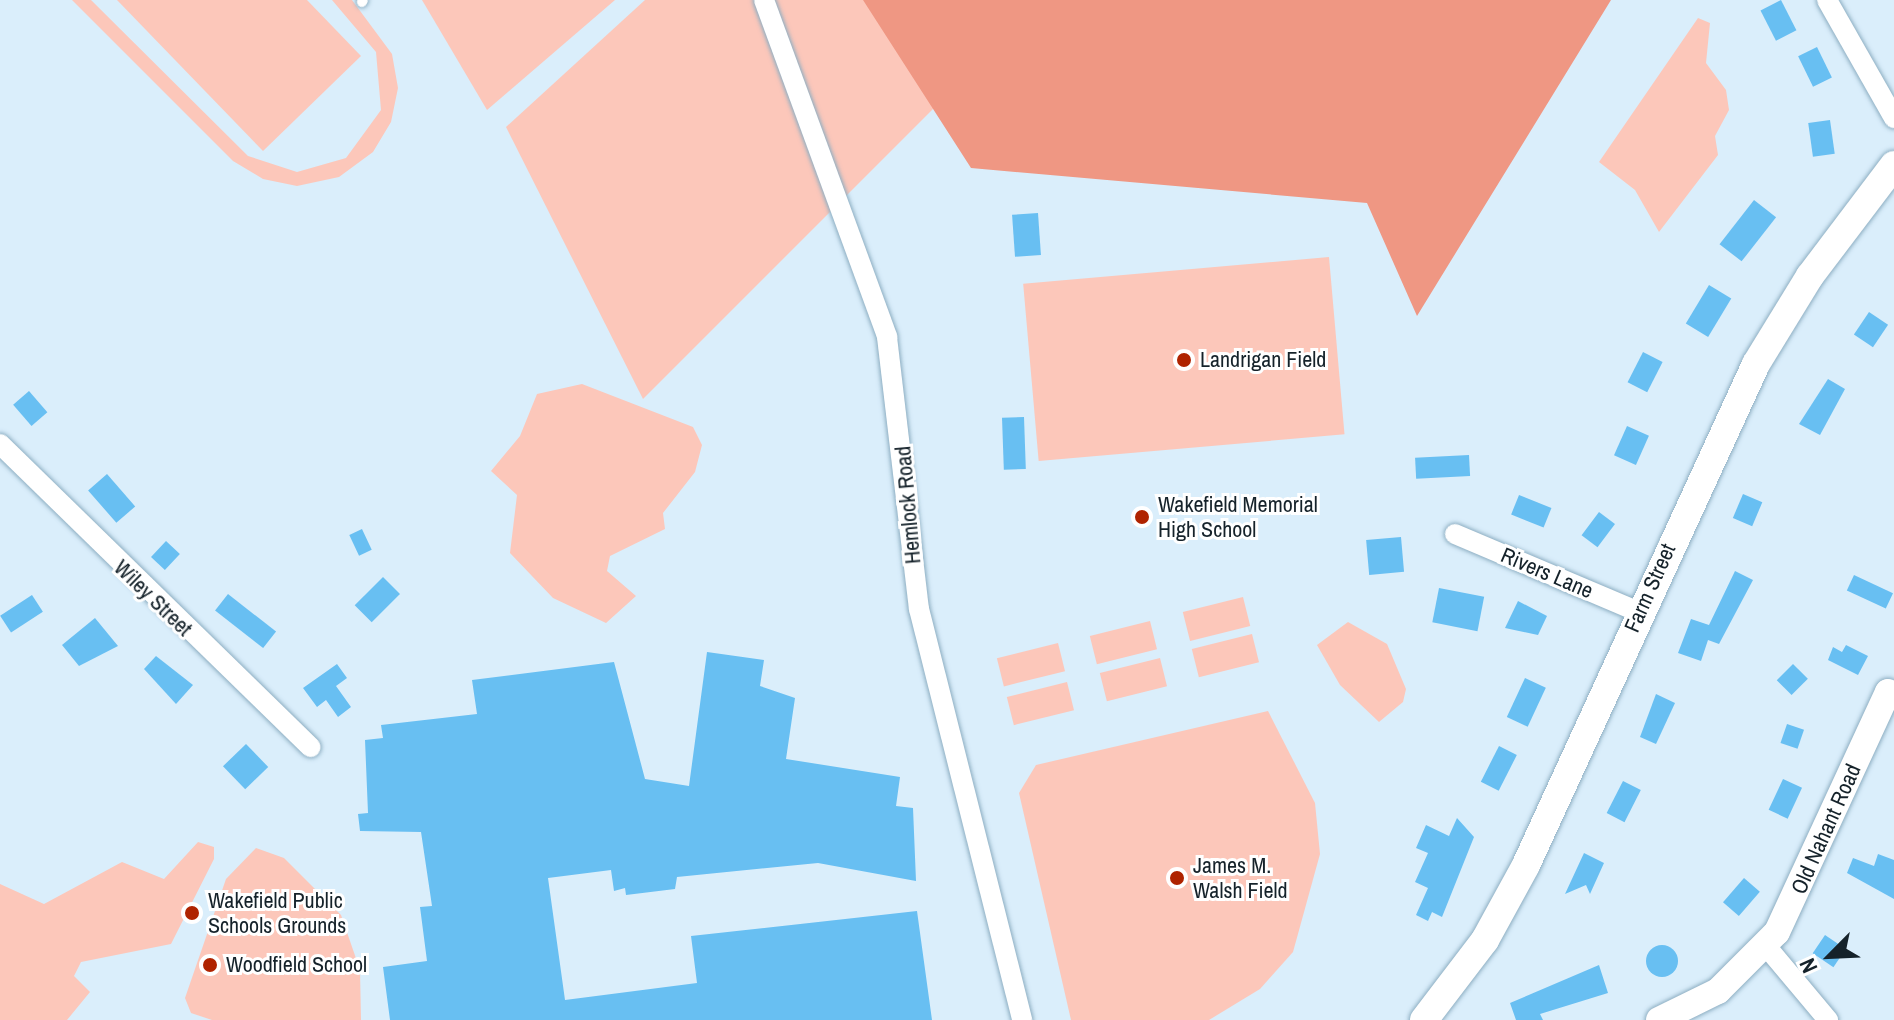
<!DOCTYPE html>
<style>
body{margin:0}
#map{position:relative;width:1894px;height:1020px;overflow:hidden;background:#daeefb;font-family:"Archivo Narrow",sans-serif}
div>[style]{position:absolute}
.green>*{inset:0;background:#fcc7ba;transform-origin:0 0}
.forest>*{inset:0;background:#ef9783}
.building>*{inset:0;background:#68bff2;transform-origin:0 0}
.round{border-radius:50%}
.roads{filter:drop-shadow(0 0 2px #8daec2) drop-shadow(0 0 2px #8daec2)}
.service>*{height:10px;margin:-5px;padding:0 5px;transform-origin:5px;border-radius:5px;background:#fff}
.minor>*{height:20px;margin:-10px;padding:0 10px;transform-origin:10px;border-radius:10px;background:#fff}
.tertiary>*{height:26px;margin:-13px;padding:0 13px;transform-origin:13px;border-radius:13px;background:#fff}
.secondary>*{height:28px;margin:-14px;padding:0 14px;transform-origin:14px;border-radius:14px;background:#fff}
.dots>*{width:22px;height:22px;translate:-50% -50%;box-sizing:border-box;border:4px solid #fff;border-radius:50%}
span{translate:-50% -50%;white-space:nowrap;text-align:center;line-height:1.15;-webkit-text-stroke:6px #fff;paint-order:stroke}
.poi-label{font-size:22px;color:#15222a}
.left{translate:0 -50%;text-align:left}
.street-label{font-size:22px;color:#15222a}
.north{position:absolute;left:1790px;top:916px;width:80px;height:80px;-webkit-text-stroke:6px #fff;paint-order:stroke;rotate:246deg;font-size:22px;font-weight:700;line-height:32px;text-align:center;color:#15222a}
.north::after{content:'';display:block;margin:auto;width:28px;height:36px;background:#15222a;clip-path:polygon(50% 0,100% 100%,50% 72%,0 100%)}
</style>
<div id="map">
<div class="green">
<div style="clip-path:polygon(72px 0,91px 0,248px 156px,297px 172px,346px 158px,381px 110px,376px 52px,332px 0,352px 0,392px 54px,398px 88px,391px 122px,373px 152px,339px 177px,297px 186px,263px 179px,233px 161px)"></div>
<div style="clip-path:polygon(117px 0,307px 0,361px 56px,263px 151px)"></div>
<div style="clip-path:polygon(422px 0,615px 0,487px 110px)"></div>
<div style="clip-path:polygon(645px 0,1042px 0,643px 399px,506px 127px)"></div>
<div style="clip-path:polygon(1698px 18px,1710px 23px,1706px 63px,1726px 90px,1729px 110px,1715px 136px,1718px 155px,1659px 232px,1635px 190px,1599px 162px)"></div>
<div style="left:1329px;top:257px;width:178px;height:307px;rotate:85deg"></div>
<div style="clip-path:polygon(582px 384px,693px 427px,702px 445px,695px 472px,663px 513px,665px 529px,610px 556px,607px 571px,636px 596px,606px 623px,553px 598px,510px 553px,517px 495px,491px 471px,520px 436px,537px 394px)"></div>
<div style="left:1243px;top:597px;width:30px;height:62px;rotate:76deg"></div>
<div style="left:1150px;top:621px;width:29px;height:62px;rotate:76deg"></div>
<div style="clip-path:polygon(1348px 622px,1387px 644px,1406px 689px,1403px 702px,1379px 722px,1340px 685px,1317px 645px)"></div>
<div style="left:1252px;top:634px;width:29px;height:62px;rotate:76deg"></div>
<div style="left:1058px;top:643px;width:29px;height:63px;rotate:76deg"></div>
<div style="left:1160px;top:658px;width:29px;height:62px;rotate:76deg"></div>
<div style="left:1067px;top:682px;width:29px;height:62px;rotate:76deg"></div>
<div style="clip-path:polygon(1268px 711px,1315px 803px,1320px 854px,1293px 952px,1260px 989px,1209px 1020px,1071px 1020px,1019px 793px,1036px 765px)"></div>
<div style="clip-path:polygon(198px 842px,214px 847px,214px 859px,171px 944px,81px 962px,74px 976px,90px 992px,67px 1020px,0 1020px,0 884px,44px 904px,122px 862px,164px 879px)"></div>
<div style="clip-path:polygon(256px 848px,284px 858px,341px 915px,360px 970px,361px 1020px,212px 1020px,191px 1013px,185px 998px,226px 879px)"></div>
</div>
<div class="forest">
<div style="clip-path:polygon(863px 0,1611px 0,1417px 316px,1367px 203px,971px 168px)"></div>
</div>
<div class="building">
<div style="left:1781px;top:0;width:34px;height:23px;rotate:63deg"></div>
<div style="left:1817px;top:47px;width:34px;height:21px;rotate:64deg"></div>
<div style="left:1830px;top:120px;width:34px;height:22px;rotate:82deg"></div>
<div style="left:1754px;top:200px;width:28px;height:56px;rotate:38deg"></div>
<div style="left:1038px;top:213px;width:42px;height:26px;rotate:86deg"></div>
<div style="left:1709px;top:285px;width:26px;height:45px;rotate:31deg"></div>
<div style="left:1869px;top:312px;width:23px;height:27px;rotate:34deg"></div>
<div style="left:1643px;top:352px;width:22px;height:34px;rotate:27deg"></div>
<div style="clip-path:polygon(1828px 379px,1845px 389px,1820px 435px,1799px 424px)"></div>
<div style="left:29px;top:391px;width:28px;height:21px;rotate:49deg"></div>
<div style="left:1024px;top:417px;width:52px;height:22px;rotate:88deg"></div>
<div style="left:1627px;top:426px;width:24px;height:32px;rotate:24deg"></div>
<div style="left:1469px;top:455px;width:21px;height:54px;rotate:87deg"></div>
<div style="left:107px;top:474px;width:43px;height:25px;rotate:49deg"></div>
<div style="left:1743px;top:494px;width:21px;height:26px;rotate:23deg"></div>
<div style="left:1519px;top:495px;width:35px;height:21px;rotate:22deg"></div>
<div style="left:1599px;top:512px;width:20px;height:29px;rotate:37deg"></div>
<div style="left:362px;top:529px;width:23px;height:14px;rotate:65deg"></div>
<div style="left:1401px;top:537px;width:35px;height:35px;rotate:85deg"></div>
<div style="left:166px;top:541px;width:19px;height:22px;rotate:43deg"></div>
<div style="clip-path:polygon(1735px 571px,1753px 580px,1719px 644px,1708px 640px,1701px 661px,1678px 653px,1691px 619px,1709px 625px)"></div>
<div style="left:1854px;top:575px;width:43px;height:17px;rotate:25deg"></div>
<div style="left:383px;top:577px;width:24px;height:40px;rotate:45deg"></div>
<div style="left:1439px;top:588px;width:46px;height:35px;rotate:11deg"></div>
<div style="left:228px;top:594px;width:61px;height:21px;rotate:38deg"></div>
<div style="left:32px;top:595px;width:20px;height:38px;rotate:57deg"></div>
<div style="clip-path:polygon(1518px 601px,1547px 616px,1538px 635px,1505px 628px)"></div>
<div style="clip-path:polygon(95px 618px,118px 646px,79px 666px,62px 645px)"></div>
<div style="clip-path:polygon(1846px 645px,1868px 656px,1858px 675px,1828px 660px,1833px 647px,1842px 652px)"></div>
<div style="clip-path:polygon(707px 652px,764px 660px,760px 686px,795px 698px,786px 759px,900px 777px,896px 806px,913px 808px,916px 881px,818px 863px,677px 877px,675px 889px,626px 895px,625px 888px,614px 891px,611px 870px,548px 878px,565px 1000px,697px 983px,691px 936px,917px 911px,932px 1020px,390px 1020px,383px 967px,427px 961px,420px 907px,432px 906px,421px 832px,360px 831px,358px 814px,368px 813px,365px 740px,383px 738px,381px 725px,477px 714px,472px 680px,614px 662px,645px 779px,689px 786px)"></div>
<div style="clip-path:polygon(156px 656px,193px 685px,176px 704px,144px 669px)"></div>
<div style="clip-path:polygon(337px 664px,347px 678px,336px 686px,351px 707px,338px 717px,326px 700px,317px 707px,303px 688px)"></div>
<div style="left:1793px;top:664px;width:21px;height:23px;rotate:45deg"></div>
<div style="left:1525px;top:678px;width:23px;height:43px;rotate:25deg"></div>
<div style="clip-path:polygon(1656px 694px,1675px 703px,1656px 744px,1640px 737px)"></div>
<div style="left:1787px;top:724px;width:18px;height:20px;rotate:19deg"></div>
<div style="left:246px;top:744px;width:32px;height:32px;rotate:46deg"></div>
<div style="left:1499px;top:746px;width:20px;height:40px;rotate:27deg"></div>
<div style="left:1783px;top:779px;width:21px;height:34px;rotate:25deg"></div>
<div style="left:1623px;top:781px;width:20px;height:36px;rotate:27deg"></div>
<div style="clip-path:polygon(1457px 818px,1474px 837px,1442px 917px,1432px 912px,1428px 921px,1416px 915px,1428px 888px,1415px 882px,1428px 853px,1416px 848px,1426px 825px,1449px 836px)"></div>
<div style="clip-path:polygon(1584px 853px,1604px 863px,1590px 894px,1586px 885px,1565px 894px)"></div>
<div style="clip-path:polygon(1878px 854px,1894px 860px,1894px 899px,1847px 873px,1853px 858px,1874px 866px)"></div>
<div style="left:1744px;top:878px;width:21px;height:32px;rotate:41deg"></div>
<div style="left:1825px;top:935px;width:25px;height:22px;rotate:34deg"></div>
<div class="round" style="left:1646px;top:945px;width:32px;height:32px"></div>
<div style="clip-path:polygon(1599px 965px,1608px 993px,1540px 1014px,1543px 1020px,1516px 1020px,1510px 1003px)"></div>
</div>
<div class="roads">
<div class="service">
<div style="left:362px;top:2px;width:2px;rotate:-63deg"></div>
</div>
<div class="minor">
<div style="left:764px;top:0;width:359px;rotate:69.9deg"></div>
<div style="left:887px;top:337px;width:274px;rotate:83.3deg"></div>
<div style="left:919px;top:609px;width:424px;rotate:75.9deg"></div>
<div style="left:1827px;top:0;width:136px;rotate:60.4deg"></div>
<div style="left:0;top:444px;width:434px;rotate:44.3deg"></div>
<div style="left:1455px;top:534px;width:200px;rotate:23deg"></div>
<div style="left:1766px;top:946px;width:97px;rotate:50deg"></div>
</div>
<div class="tertiary">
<div style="left:1659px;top:1020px;width:66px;rotate:-26.2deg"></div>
<div style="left:1718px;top:991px;width:83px;rotate:-45deg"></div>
<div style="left:1777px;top:932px;width:264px;rotate:-65.2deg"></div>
<div style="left:1888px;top:692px;width:8px;rotate:40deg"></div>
</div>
<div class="secondary">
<div style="left:1424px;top:1020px;width:101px;rotate:-52.7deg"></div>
<div style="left:1485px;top:940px;width:85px;rotate:-61.3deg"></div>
<div style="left:1526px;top:865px;width:551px;rotate:-65.34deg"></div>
<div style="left:1756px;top:364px;width:103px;rotate:-58.5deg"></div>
<div style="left:1810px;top:276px;width:139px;rotate:-52.9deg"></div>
</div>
</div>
<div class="dots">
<div style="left:1184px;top:360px;background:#af2300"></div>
<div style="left:1142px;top:517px;background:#af2300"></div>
<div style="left:1177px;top:878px;background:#af2300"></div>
<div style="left:192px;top:913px;background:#af2300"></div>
<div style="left:210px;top:965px;background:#af2300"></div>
</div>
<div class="poi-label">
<span class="left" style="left:1200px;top:360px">Landrigan Field</span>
<span class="left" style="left:1158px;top:517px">Wakefield Memorial<br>High School</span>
<span class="left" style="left:1193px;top:878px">James M.<br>Walsh Field</span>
<span class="left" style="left:208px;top:913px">Wakefield Public<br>Schools Grounds</span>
<span class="left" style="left:226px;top:965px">Woodfield School</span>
</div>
<div class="street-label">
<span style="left:908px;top:505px;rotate:-95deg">Hemlock Road</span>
<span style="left:1547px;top:573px;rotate:23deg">Rivers Lane</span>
<span style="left:1650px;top:588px;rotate:-66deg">Farm Street</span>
<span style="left:153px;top:598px;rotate:44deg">Wiley Street</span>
<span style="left:1826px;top:829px;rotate:-66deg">Old Nahant Road</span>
</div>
<div class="north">N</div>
</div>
